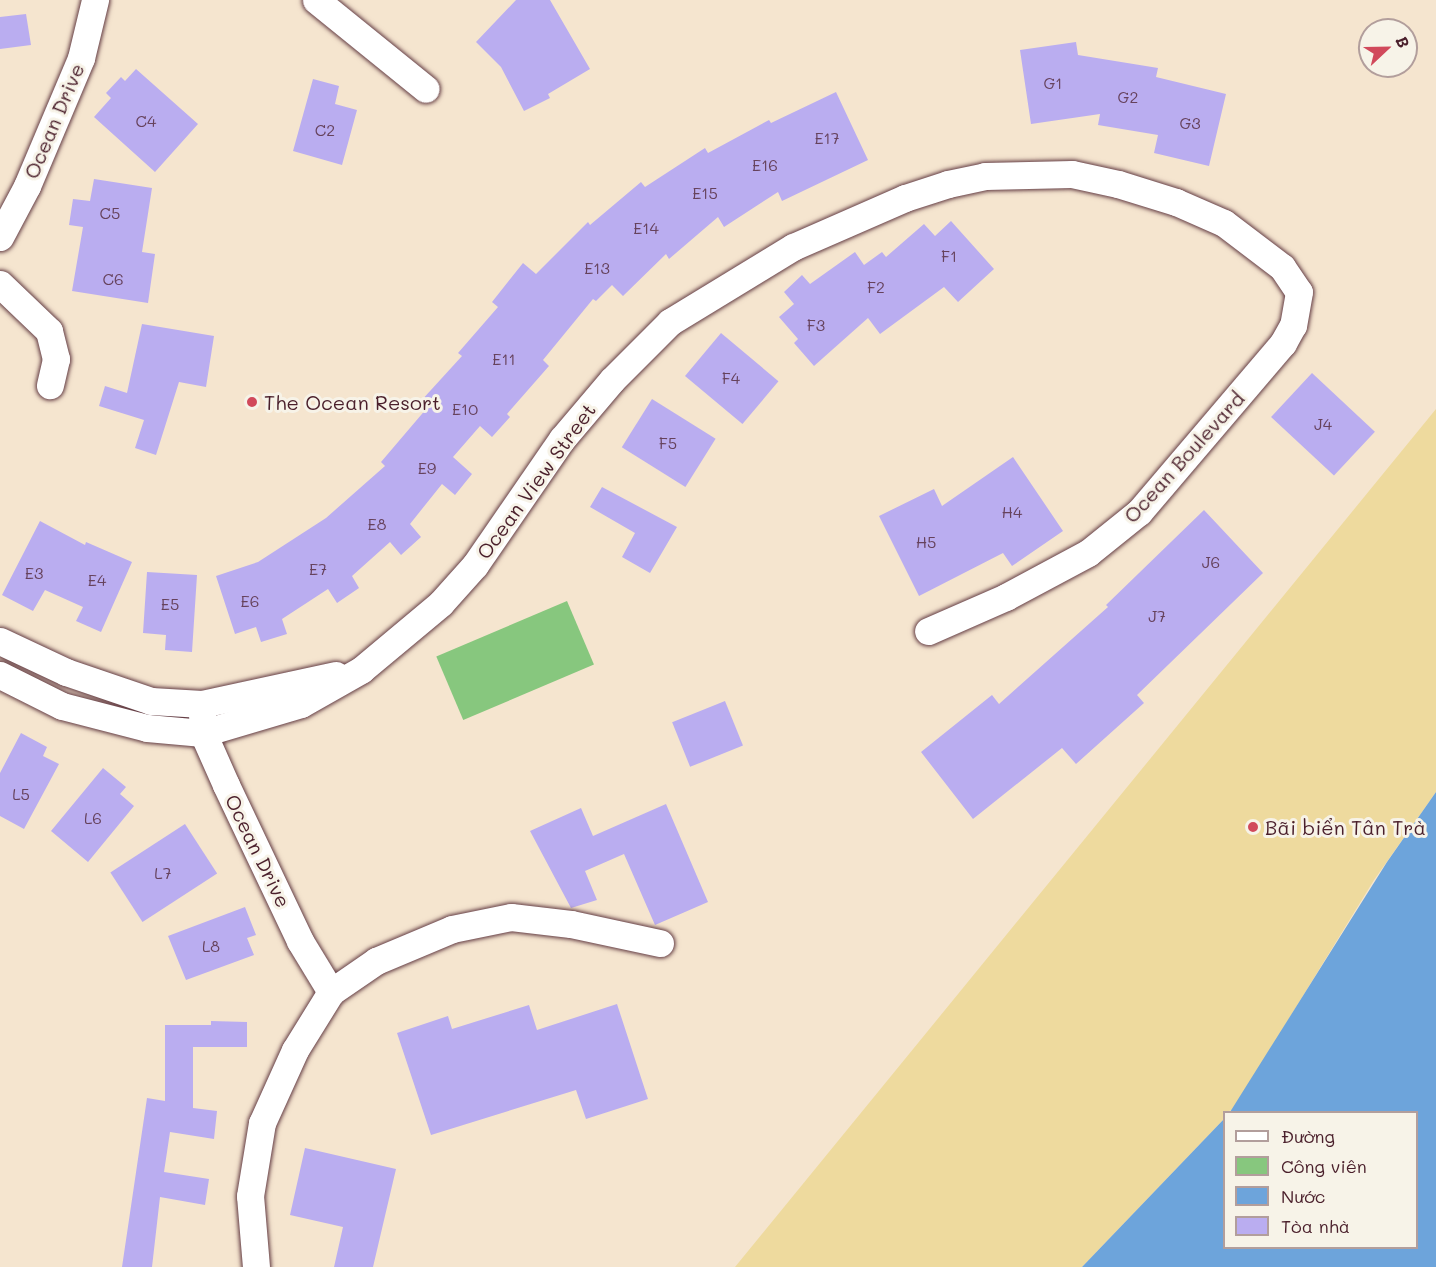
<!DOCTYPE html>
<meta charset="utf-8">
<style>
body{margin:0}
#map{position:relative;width:1436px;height:1267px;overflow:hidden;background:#f5e5cf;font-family:Mali,sans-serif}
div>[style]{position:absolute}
.green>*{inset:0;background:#87c77e;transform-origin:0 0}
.sand>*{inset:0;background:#eeda9e}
.water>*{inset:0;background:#6da4db}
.building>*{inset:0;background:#baadf0;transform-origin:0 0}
.roads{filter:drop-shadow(0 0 2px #643d44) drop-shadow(0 0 2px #643d44)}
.minor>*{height:27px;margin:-13.5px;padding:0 13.5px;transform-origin:13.5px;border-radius:13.5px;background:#fff}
.dots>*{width:16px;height:16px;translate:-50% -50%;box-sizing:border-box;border:3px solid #f7f3e8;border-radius:50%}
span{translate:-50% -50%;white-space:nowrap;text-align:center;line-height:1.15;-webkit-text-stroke:6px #f7f3e8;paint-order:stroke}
.number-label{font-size:16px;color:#66425c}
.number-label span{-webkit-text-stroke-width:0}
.street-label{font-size:20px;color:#4a1f2b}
.poi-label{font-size:20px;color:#4a1f2b}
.left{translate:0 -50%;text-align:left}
.legend{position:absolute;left:1223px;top:1111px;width:195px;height:138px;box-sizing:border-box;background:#f7f3e8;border:2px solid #b29e9c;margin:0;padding:8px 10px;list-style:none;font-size:18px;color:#4a1f2b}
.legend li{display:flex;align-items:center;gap:12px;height:30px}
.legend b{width:30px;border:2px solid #b29e9c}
.north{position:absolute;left:1358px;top:18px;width:60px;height:60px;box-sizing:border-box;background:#f7f3e8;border:2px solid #b29e9c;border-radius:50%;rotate:68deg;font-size:16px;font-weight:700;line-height:24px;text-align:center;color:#4a1f2b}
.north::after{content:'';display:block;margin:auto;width:21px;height:27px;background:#d1495b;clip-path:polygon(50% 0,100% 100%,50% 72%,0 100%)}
</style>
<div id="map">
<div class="green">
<div style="left:567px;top:601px;width:69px;height:142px;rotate:67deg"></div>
</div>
<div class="sand">
<div style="clip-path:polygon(1436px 409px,1436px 792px,1374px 880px,1233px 1110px,1224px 1112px,1224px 1119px,1082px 1267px,735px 1267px)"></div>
</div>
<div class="water">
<div style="clip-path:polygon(1436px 792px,1436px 1267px,1082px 1267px,1224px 1119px,1224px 1248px,1416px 1248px,1416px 1112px,1230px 1112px,1387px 862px)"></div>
</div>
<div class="building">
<div style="clip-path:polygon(516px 0,550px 0,590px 69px,548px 94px,550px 98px,524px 111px,501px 67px,476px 42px)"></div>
<div style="clip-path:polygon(26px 14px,31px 45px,0 49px,0 17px)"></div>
<div style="clip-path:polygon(1076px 42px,1078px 55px,1158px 68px,1156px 77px,1226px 94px,1209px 166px,1154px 153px,1158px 135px,1098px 125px,1100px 114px,1031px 124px,1020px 50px)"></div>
<div style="clip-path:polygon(136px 69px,198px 124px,155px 172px,94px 117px,111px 98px,106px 93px,121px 77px,125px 81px)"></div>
<div style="clip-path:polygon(313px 79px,339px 86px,335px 104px,357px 110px,342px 165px,293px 151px)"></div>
<div style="clip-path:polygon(836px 92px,868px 160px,782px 201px,778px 192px,724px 227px,718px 217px,669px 259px,666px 254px,623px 296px,612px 285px,596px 301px,593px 299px,543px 360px,549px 366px,507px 414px,510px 417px,492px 437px,480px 426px,453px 457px,472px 474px,455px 495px,442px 484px,410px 524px,421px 537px,401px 555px,390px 542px,352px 576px,359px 588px,337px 603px,328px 589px,282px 619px,287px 634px,261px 642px,256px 627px,235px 634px,216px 576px,258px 562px,326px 518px,385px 466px,381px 462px,427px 408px,420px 402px,462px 356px,458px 353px,498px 307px,492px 302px,523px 263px,536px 274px,588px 222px,590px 225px,641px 182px,645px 187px,705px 148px,708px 153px,769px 120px,771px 123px)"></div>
<div style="clip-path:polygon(94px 179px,152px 188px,142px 252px,155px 254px,148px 303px,72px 291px,83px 227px,69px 225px,73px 199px,90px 201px)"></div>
<div style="clip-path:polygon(951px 221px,994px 269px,958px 302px,944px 287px,880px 334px,868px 318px,814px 366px,794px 343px,798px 339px,779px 317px,794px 304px,784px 292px,802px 275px,810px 284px,855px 252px,864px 265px,882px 252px,886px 257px,924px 224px,935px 236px)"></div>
<div style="clip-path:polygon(142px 324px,214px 336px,206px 387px,179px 382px,156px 455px,135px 448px,144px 420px,99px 406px,105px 386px,127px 393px)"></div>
<div style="left:721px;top:333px;width:75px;height:56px;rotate:40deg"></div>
<div style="left:1312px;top:373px;width:86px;height:60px;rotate:43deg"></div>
<div style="left:652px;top:399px;width:75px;height:57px;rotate:32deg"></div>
<div style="clip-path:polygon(1013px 457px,1063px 531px,1012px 566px,1003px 553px,919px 596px,879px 516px,934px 489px,942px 506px)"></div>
<div style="clip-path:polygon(602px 487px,677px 527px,650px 573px,622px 557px,635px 533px,590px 507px)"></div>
<div style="clip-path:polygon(1204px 510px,1263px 573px,1137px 695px,1144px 703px,1076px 764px,1062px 748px,973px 819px,921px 752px,992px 695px,999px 704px,1108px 607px,1106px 605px)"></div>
<div style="clip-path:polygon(40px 521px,85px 545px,86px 542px,132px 562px,101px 632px,76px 621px,83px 607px,45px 590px,33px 611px,2px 595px)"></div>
<div style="clip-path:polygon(147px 572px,197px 575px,192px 652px,165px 650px,166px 635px,143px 633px)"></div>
<div style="left:725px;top:701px;width:48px;height:57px;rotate:68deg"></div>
<div style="clip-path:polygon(21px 733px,47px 747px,43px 756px,59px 764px,24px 829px,0 816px,0 773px)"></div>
<div style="clip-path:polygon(103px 768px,126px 787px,120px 794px,134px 806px,88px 862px,51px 831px)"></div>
<div style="clip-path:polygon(666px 804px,708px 902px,655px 925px,624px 854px,585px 871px,597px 900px,571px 908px,530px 831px,581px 808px,593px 836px)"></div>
<div style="left:185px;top:824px;width:59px;height:89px;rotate:57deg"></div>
<div style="clip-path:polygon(245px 907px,256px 935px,247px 938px,254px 955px,186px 980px,168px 936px)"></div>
<div style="clip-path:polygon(617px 1004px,648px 1099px,586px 1119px,576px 1090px,431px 1135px,397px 1033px,448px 1016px,452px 1029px,529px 1005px,537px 1030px)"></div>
<div style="clip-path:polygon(211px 1021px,247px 1022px,247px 1047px,193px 1047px,193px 1108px,217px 1111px,214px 1139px,170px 1132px,164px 1172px,209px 1179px,205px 1205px,160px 1197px,152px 1267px,122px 1267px,147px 1098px,165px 1101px,165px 1025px,211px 1025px)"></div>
<div style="clip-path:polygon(305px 1148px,396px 1169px,373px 1267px,334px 1267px,343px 1227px,290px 1215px)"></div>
</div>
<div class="roads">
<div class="minor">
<div style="left:316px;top:0;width:141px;rotate:39deg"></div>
<div style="left:0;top:237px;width:58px;rotate:-62.1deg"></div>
<div style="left:27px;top:186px;width:139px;rotate:-67.1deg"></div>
<div style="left:81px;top:58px;width:60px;rotate:-76.4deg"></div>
<div style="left:0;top:284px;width:68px;rotate:43.8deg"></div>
<div style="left:49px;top:331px;width:29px;rotate:76deg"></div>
<div style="left:56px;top:359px;width:27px;rotate:103deg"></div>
<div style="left:0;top:641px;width:73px;rotate:25.2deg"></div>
<div style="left:66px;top:672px;width:90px;rotate:18.8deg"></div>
<div style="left:151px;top:701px;width:51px;rotate:3.4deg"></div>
<div style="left:202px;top:704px;width:137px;rotate:-12.2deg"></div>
<div style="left:0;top:675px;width:69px;rotate:26.6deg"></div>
<div style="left:62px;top:706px;width:88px;rotate:14.5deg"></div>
<div style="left:147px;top:728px;width:56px;rotate:5.1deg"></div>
<div style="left:203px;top:733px;width:102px;rotate:-16.5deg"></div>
<div style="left:301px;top:704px;width:69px;rotate:-29.5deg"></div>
<div style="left:361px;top:670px;width:104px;rotate:-39.9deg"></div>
<div style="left:441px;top:603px;width:51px;rotate:-48.2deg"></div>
<div style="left:475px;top:565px;width:153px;rotate:-55.4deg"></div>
<div style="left:562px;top:439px;width:77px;rotate:-49.7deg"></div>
<div style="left:612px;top:380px;width:82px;rotate:-45deg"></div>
<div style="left:670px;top:322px;width:144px;rotate:-31.4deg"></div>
<div style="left:793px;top:247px;width:122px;rotate:-23.6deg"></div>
<div style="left:905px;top:198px;width:45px;rotate:-18deg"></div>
<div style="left:948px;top:184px;width:38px;rotate:-12deg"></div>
<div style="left:985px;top:176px;width:87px;rotate:-1.3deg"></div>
<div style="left:1072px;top:174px;width:47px;rotate:12.3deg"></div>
<div style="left:1118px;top:184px;width:61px;rotate:17.2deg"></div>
<div style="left:1176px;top:202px;width:52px;rotate:23.6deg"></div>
<div style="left:1224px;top:223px;width:73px;rotate:37.2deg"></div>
<div style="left:1282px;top:267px;width:30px;rotate:56deg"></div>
<div style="left:1299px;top:292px;width:34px;rotate:100deg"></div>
<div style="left:1293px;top:325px;width:21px;rotate:119deg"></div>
<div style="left:1283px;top:343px;width:222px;rotate:130.4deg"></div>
<div style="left:1139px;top:512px;width:65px;rotate:141.2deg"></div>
<div style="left:1088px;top:553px;width:93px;rotate:151.8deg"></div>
<div style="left:1006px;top:597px;width:85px;rotate:156.4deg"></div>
<div style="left:202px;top:714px;width:19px;rotate:87deg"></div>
<div style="left:203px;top:733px;width:57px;rotate:66.1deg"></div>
<div style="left:226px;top:785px;width:173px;rotate:64.6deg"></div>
<div style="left:300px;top:941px;width:60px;rotate:58.7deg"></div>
<div style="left:256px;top:1267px;width:71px;rotate:-94.8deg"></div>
<div style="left:250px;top:1196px;width:74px;rotate:-80.7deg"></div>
<div style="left:262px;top:1123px;width:80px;rotate:-65.7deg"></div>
<div style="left:295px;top:1050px;width:68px;rotate:-58.2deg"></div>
<div style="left:331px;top:992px;width:55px;rotate:-34.6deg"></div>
<div style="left:376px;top:961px;width:82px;rotate:-22.8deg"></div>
<div style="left:452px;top:929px;width:60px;rotate:-11.5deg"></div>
<div style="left:511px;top:917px;width:60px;rotate:6.7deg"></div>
<div style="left:571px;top:924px;width:91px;rotate:12.1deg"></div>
</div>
</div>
<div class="dots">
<div style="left:252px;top:402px;background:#d1495b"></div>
<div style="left:1253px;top:827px;background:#d1495b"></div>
</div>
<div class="number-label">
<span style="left:1053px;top:83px">G1</span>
<span style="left:1128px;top:97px">G2</span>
<span style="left:146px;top:121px">C4</span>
<span style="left:1190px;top:123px">G3</span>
<span style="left:325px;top:130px">C2</span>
<span style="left:827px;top:138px">E17</span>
<span style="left:765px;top:165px">E16</span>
<span style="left:705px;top:193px">E15</span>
<span style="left:110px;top:213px">C5</span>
<span style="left:646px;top:228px">E14</span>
<span style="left:949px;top:256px">F1</span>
<span style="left:597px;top:268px">E13</span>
<span style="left:113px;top:279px">C6</span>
<span style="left:876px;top:287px">F2</span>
<span style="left:816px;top:325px">F3</span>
<span style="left:504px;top:359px">E11</span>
<span style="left:731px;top:378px">F4</span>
<span style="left:465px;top:409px">E10</span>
<span style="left:1323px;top:424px">J4</span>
<span style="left:668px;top:443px">F5</span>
<span style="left:427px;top:468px">E9</span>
<span style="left:1012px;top:512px">H4</span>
<span style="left:377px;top:524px">E8</span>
<span style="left:926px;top:542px">H5</span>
<span style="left:1211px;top:562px">J6</span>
<span style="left:318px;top:569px">E7</span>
<span style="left:34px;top:573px">E3</span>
<span style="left:97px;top:580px">E4</span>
<span style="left:250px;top:601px">E6</span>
<span style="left:170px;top:604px">E5</span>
<span style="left:1157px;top:616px">J7</span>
<span style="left:21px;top:794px">L5</span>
<span style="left:93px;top:818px">L6</span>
<span style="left:163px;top:873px">L7</span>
<span style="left:211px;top:946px">L8</span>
</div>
<div class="street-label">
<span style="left:54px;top:121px;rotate:-67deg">Ocean Drive</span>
<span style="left:1184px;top:457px;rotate:-48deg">Ocean Boulevard</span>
<span style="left:536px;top:481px;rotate:-54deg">Ocean View Street</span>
<span style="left:258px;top:851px;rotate:64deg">Ocean Drive</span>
</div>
<div class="poi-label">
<span class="left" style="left:264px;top:402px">The Ocean Resort</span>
<span class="left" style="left:1265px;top:827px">Bãi biển Tân Trà</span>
</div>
<ul class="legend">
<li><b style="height:8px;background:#fff"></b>Đường</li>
<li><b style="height:16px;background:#87c77e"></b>Công viên</li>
<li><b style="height:16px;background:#6da4db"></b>Nước</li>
<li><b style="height:16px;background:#baadf0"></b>Tòa nhà</li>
</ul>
<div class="north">B</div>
</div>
